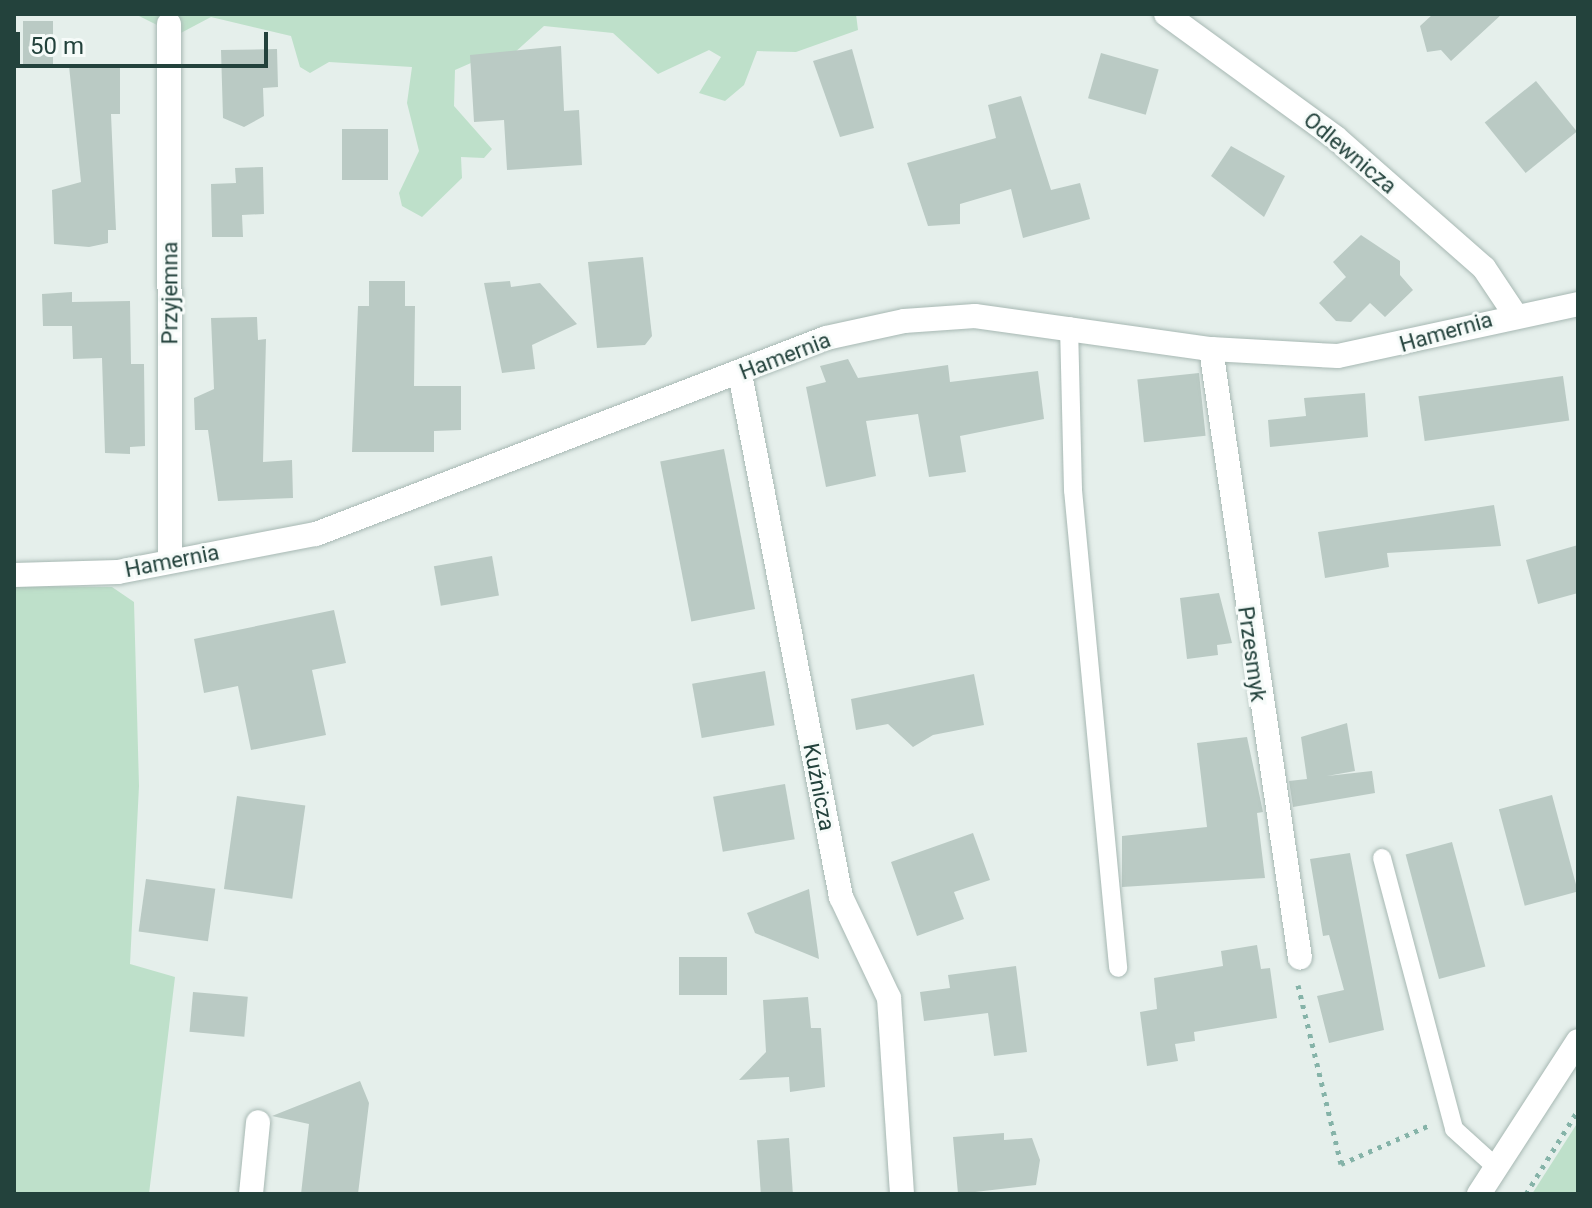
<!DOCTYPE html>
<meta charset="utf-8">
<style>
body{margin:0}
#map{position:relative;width:1592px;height:1208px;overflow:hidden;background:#e5efeb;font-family:Roboto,sans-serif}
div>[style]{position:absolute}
.green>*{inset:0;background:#bee0ca}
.building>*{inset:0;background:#bacac4;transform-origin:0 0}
.path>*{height:5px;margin-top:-2.5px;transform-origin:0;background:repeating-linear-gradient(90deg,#85b3a8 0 4px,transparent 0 10px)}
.roads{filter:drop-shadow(0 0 2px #a7b8b3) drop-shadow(0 0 2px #a7b8b3)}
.service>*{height:18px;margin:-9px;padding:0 9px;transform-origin:9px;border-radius:9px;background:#fff}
.minor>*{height:24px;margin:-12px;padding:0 12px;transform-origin:12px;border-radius:12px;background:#fff}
span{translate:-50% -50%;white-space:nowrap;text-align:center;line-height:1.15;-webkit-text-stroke:6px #f6fbf9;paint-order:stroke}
.street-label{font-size:22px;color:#23423c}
.frame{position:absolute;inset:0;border:16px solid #23423c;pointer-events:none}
.scale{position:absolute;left:16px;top:32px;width:252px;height:36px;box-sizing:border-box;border:4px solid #23423c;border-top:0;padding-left:10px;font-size:24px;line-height:28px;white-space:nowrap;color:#23423c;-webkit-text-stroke:6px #f6fbf9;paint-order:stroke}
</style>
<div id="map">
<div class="green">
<div style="clip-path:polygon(135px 14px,856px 14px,858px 30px,796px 52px,757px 51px,744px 85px,725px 101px,699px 93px,721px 57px,709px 50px,658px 74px,613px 33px,544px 26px,504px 62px,480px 59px,455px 70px,454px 106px,492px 149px,484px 158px,461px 157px,462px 178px,422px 217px,402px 206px,399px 193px,419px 151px,407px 103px,412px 67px,329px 62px,310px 73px,300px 67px,291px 36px,211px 17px,177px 35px)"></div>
<div style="clip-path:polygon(14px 586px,112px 587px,134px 602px,139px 786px,130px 964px,175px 977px,149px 1194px,14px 1194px)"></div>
<div style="clip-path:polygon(1578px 1122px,1578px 1194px,1532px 1194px)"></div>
</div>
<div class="building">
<div style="clip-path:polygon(1433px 14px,1502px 14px,1451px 61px,1441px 50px,1427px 52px,1420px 26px)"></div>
<div style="left:53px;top:21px;width:47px;height:30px;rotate:90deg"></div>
<div style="clip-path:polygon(561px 46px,564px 111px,579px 110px,582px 165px,507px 170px,504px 120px,474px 122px,470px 55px)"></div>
<div style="clip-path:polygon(277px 49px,278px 87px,263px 88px,264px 116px,244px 127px,223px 118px,221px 50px)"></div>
<div style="clip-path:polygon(852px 49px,874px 128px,840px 137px,813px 61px)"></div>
<div style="left:1101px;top:53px;width:60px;height:47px;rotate:16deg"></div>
<div style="clip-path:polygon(69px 66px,120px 66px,120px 114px,111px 114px,116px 230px,108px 230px,108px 243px,89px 247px,54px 244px,52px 190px,81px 182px)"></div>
<div style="left:1536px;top:81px;width:65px;height:66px;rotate:51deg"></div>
<div style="clip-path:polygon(1021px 96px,1051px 190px,1080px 183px,1090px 219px,1023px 238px,1011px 189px,960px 204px,960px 224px,928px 226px,907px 163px,996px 138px,988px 105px)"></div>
<div style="left:342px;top:129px;width:46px;height:51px"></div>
<div style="clip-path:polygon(1231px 146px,1285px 176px,1264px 217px,1211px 176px)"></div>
<div style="clip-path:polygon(263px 167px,264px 214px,242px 215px,243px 237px,212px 237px,211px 184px,236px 183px,235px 168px)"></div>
<div style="clip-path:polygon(1361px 235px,1400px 261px,1400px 275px,1413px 290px,1385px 317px,1370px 303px,1351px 322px,1336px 321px,1319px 303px,1346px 277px,1333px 262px)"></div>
<div style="clip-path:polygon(643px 257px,652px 336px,645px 345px,597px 348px,588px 262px)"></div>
<div style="clip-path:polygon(369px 281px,405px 281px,405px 306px,415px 306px,414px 386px,461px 386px,461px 430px,434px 431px,434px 452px,352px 452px,358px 306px,369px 306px)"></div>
<div style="clip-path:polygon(510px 281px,511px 287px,540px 283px,577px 324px,532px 345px,535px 369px,502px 373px,484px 283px)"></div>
<div style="clip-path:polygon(72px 292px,72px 302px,130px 301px,131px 364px,144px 364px,145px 446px,130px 447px,130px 454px,105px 453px,102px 358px,73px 359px,72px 326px,43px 326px,42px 294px)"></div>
<div style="clip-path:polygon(257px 317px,258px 340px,266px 339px,263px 462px,292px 460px,293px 498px,218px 501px,208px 430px,195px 430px,194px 398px,214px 389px,211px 318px)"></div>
<div style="clip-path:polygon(848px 359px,858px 378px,948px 365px,950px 382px,1038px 371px,1044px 419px,960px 436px,966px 472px,929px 477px,918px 414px,866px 421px,876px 476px,826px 487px,806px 387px,826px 382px,820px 366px)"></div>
<div style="left:1199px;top:373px;width:63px;height:62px;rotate:84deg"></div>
<div style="left:1563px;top:376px;width:45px;height:146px;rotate:82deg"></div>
<div style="clip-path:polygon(1365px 393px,1368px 437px,1270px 447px,1268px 420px,1306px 416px,1304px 398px)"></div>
<div style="left:724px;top:449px;width:163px;height:65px;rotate:79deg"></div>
<div style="clip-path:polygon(1494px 505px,1501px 546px,1387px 553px,1389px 567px,1325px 578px,1318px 532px)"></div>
<div style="clip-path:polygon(1578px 545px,1578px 593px,1538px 604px,1526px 560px)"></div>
<div style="left:492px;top:556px;width:40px;height:59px;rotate:80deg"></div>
<div style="clip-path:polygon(1219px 593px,1232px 643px,1217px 645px,1218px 655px,1187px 659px,1180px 598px)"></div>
<div style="clip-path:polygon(334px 610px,346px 663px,312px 670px,326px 735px,251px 750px,238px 686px,204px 693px,194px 639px)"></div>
<div style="left:765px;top:671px;width:55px;height:74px;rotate:80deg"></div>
<div style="clip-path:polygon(974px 674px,984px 725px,933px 735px,913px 747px,888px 724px,856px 730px,851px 699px)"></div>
<div style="clip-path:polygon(1347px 723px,1355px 771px,1327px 776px,1372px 771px,1375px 793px,1293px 807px,1289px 781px,1307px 779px,1301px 737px)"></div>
<div style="clip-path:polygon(1247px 737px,1263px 812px,1257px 813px,1265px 878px,1122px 887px,1122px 836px,1207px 827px,1197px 743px)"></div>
<div style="left:785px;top:784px;width:56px;height:73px;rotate:80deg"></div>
<div style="left:1552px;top:795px;width:100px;height:55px;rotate:75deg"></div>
<div style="left:237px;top:796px;width:69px;height:94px;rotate:8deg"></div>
<div style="clip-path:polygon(973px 833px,990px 880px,954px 892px,964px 919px,917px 936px,891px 862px)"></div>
<div style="left:1452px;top:842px;width:129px;height:48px;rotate:75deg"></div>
<div style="clip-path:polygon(1350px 853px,1384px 1030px,1329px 1043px,1317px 996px,1344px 990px,1329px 935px,1323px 936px,1310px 859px)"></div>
<div style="left:146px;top:879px;width:70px;height:53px;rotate:8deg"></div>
<div style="clip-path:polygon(809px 889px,819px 959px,755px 933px,747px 913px)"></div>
<div style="clip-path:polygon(1257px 945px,1261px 969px,1270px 968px,1277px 1018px,1194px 1032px,1195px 1041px,1175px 1044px,1178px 1061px,1147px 1066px,1140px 1012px,1157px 1009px,1154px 978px,1223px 966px,1221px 951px)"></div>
<div style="left:727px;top:957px;width:38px;height:48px;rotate:90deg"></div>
<div style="clip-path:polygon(1016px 966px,1027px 1052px,994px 1056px,988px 1013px,924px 1021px,920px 992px,950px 988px,948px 975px)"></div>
<div style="left:193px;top:992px;width:55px;height:40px;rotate:5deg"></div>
<div style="clip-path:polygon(808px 997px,811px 1028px,821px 1028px,825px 1087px,790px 1092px,789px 1077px,739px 1080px,766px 1052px,763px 1000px)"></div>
<div style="clip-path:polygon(360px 1081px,369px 1103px,358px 1194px,301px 1194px,309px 1124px,272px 1116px)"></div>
<div style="clip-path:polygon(1004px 1133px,1004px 1140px,1032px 1138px,1040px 1160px,1036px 1185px,958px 1194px,953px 1137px)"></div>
<div style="left:789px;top:1138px;width:56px;height:32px;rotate:86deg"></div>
</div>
<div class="path">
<div style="left:1298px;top:985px;width:184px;rotate:76.5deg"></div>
<div style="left:1341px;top:1164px;width:97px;rotate:-23.7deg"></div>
<div style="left:1526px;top:1194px;width:99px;rotate:-58.2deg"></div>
</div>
<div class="roads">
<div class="service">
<div style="left:1069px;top:326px;width:164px;rotate:88.6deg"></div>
<div style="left:1073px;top:490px;width:480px;rotate:84.6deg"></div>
<div style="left:1382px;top:858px;width:280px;rotate:75.1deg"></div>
<div style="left:1454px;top:1129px;width:57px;rotate:42.1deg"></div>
</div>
<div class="minor">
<div style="left:1166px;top:14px;width:210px;rotate:36.1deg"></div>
<div style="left:1336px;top:138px;width:197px;rotate:41.3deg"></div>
<div style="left:1484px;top:268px;width:54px;rotate:56.3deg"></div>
<div style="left:169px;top:24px;width:537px;rotate:89.89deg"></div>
<div style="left:1211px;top:349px;width:615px;rotate:81.69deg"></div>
<div style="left:740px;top:374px;width:533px;rotate:79.07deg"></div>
<div style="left:841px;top:897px;width:112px;rotate:64.6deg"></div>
<div style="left:889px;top:998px;width:196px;rotate:86.2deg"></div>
<div style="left:14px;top:575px;width:104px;rotate:-1.7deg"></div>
<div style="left:118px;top:572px;width:202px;rotate:-10.9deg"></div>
<div style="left:316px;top:534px;width:546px;rotate:-21.02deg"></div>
<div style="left:826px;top:338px;width:80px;rotate:-12.3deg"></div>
<div style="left:904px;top:321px;width:71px;rotate:-4deg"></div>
<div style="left:975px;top:316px;width:238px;rotate:8deg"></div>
<div style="left:1211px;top:349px;width:127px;rotate:3.2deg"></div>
<div style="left:1338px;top:356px;width:246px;rotate:-12.2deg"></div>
<div style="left:251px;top:1194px;width:72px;rotate:-84.4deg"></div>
<div style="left:1479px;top:1194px;width:182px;rotate:-57.1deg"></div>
</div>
</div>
<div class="street-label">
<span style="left:1350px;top:153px;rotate:40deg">Odlewnicza</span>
<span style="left:170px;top:293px;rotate:-90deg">Przyjemna</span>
<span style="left:1446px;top:332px;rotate:-16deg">Hamernia</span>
<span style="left:785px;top:356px;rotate:-21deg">Hamernia</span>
<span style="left:172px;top:561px;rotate:-11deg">Hamernia</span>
<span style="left:1252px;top:654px;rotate:82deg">Przesmyk</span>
<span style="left:819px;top:787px;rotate:79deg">Kuźnicza</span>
</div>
<div class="frame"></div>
<div class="scale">50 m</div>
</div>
